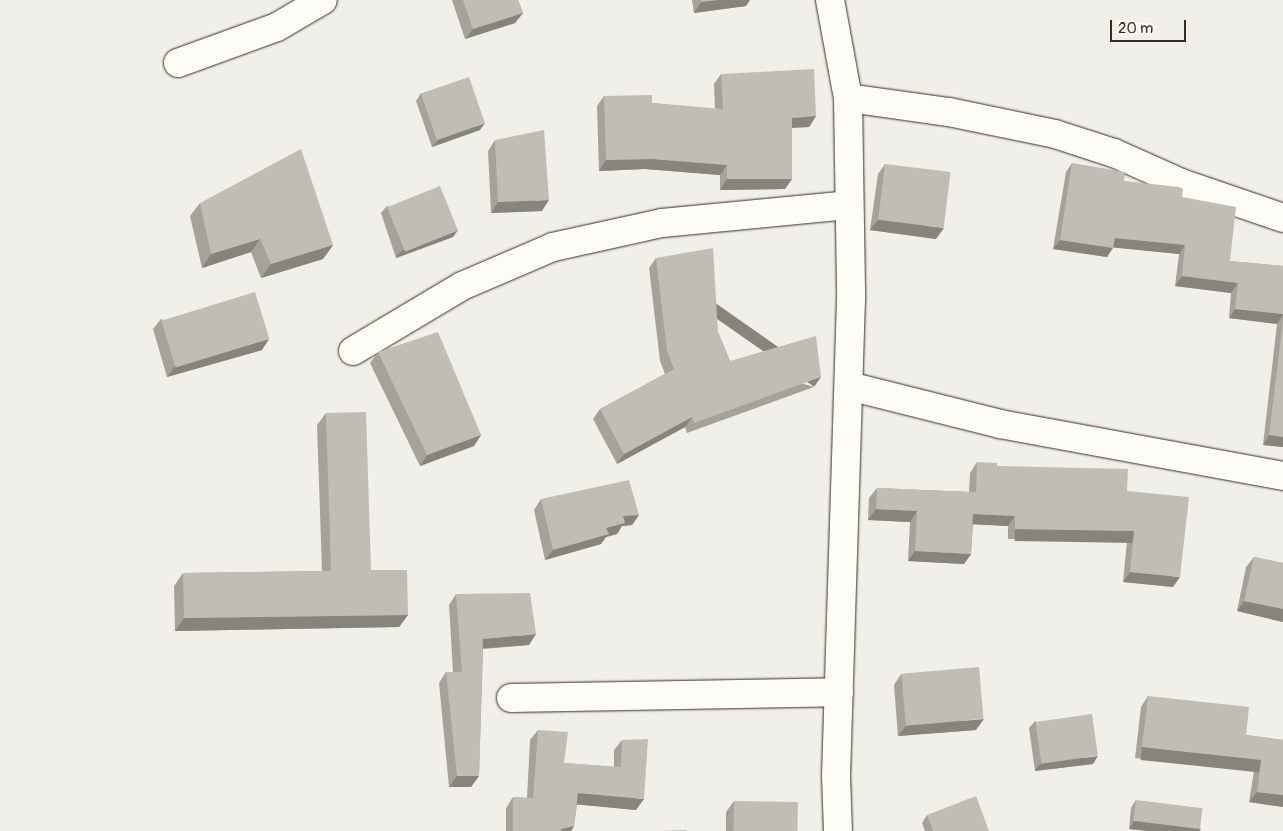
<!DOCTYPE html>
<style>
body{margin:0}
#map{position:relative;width:1283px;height:831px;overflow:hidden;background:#f1efea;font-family:Pangolin,sans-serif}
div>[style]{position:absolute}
.roads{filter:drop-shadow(0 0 1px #3b2a1e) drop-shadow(0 0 1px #3b2a1e)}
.minor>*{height:28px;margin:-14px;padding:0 14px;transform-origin:14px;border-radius:14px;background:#fdfcf7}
.wall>*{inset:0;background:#a6a29b}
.shaded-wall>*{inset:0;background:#87847e;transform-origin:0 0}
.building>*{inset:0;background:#c1bcb4;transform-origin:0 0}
span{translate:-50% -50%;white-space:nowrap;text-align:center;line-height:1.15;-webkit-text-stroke:4.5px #fdfcf7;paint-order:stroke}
.scale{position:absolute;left:1110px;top:20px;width:76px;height:22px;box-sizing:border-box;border:2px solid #3b2a1e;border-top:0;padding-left:6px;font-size:15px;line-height:18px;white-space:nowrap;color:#3b2a1e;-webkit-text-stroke:4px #fdfcf7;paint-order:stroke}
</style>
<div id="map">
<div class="roads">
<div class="minor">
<div style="left:830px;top:0;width:100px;rotate:79.6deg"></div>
<div style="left:848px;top:98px;width:201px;rotate:89.1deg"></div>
<div style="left:851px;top:299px;width:476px;rotate:91.8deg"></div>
<div style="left:836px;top:775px;width:56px;rotate:88deg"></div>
<div style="left:178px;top:63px;width:105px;rotate:-20deg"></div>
<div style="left:277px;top:27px;width:53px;rotate:-30.4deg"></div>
<div style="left:848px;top:98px;width:102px;rotate:7.9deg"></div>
<div style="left:949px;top:112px;width:108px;rotate:11.7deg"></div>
<div style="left:1055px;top:134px;width:62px;rotate:17.9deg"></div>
<div style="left:1114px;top:153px;width:73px;rotate:24.1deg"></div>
<div style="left:1181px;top:183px;width:108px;rotate:18.9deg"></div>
<div style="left:353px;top:351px;width:127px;rotate:-30.8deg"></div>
<div style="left:462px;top:286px;width:99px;rotate:-23.2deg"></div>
<div style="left:553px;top:247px;width:112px;rotate:-12.4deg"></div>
<div style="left:662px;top:223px;width:187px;rotate:-5.5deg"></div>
<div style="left:849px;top:386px;width:156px;rotate:14.1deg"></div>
<div style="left:1000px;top:424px;width:288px;rotate:10.4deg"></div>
<div style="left:511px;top:698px;width:328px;rotate:-1deg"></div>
</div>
</div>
<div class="wall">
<div style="clip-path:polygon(452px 0,518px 0,523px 13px,515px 23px,465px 39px)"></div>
<div style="clip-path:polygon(692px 0,750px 0,746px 6px,694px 13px)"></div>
<div style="clip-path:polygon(721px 74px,816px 116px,809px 127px,792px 128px,792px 179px,785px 189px,720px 190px,720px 175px,645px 169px,599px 171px,597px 106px,604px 96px,652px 103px,715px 109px,714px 84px)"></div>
<div style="clip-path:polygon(421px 93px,480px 130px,432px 147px,416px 101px)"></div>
<div style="clip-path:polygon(495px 140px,542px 211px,491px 213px,488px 151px)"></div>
<div style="clip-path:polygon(1072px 163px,1124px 181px,1182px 197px,1230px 261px,1283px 266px,1283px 447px,1263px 445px,1277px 324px,1229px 318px,1231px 293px,1175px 286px,1179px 254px,1113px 247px,1107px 257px,1053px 249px,1066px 172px)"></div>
<div style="clip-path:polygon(885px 164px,936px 239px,870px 230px,878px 174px)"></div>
<div style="clip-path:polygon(200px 203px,333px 245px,323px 259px,261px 278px,251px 252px,202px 268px,190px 216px)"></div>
<div style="clip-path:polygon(387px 206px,458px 230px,453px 237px,396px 258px,381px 213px)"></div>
<div style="clip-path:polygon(656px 258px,718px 332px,730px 361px,814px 387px,687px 433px,685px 427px,617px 464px,593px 419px,600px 409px,665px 374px,660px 361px,649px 268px)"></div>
<div style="clip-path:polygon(161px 319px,262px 350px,167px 377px,153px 329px)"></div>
<div style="clip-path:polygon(378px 352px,481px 435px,474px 446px,420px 466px,370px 363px)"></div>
<div style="clip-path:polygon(326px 413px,371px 570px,408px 615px,399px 627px,175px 631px,174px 586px,183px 573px,322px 571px,317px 425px)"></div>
<div style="clip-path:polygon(977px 462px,1127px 491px,1173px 587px,1123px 582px,1127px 541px,1008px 539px,1008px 526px,973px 524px,971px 554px,964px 564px,908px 561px,910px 522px,868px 520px,869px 498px,877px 488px,969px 492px,970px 473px)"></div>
<div style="clip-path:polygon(541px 499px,639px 515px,632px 525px,622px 526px,617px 534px,606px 537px,601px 544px,545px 560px,534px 510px)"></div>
<div style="clip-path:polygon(1254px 557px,1283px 563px,1283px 622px,1237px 611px,1246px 567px)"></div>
<div style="clip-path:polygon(456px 594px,529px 645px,483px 649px,479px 776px,471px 787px,449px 787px,439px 683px,446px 672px,453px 672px,449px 605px)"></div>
<div style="clip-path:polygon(901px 674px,976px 730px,898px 736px,894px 685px)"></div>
<div style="clip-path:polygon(1148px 696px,1246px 735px,1283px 740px,1283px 807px,1249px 802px,1254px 771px,1135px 758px,1141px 707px)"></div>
<div style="clip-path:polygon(1035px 721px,1093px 764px,1035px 771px,1029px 728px)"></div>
<div style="clip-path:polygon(538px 730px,564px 763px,614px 767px,614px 750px,622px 740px,636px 810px,577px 804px,574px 826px,571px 831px,506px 831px,506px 808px,513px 797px,527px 798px,530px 740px)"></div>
<div style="clip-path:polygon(1136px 800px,1201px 829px,1199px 831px,1149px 831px,1129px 829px,1131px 808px)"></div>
<div style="clip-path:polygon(734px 801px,798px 831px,726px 831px,726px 812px)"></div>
<div style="clip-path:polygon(927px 815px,989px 831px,925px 831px,922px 823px)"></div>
</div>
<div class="shaded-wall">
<div style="clip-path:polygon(718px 0,750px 0,746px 6px,694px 13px,701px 2px)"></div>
<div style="clip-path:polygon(523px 13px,515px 23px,465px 39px,473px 29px)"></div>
<div style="clip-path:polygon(816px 116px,809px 127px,785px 128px,792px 118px)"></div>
<div style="clip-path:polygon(485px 123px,480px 130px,432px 147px,438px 140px)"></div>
<div style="clip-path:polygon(652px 159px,727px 165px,720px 175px,645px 169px,599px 171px,606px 160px)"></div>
<div style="clip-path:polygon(727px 179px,792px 179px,785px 189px,720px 190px)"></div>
<div style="clip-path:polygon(549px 200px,542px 211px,491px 213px,498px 202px)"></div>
<div style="clip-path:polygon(878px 220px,944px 228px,936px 239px,870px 230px)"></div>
<div style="clip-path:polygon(458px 230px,453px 237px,396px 258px,401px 251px)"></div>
<div style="clip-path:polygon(1115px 238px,1185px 245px,1179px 254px,1108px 247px)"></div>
<div style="clip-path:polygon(260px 239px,251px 252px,202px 268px,211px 254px)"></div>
<div style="clip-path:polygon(1060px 240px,1113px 248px,1107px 257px,1053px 249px)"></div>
<div style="clip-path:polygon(333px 245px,323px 259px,261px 278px,271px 264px)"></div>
<div style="clip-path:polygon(1182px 276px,1238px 283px,1231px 293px,1175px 286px)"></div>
<div style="clip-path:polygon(1235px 309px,1283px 314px,1283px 315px,1277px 324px,1229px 318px)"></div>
<div style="clip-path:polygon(269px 339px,262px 350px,167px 377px,175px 366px)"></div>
<div style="left:821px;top:377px;width:12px;height:135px;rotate:125deg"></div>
<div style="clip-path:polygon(692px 417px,685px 427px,617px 464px,624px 454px)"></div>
<div style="clip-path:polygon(481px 435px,474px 446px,420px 466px,427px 455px)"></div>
<div style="clip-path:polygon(1269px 435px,1283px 437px,1283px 447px,1263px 445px)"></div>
<div style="clip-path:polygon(876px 509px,917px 511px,910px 522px,868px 520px)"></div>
<div style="clip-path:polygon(973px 514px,1015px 516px,1008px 526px,966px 524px)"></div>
<div style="clip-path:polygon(639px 515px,632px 525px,622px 526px,617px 534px,606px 537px,601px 544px,545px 560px,553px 550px,606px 528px,623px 516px)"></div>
<div style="left:1015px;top:529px;width:119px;height:12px;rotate:1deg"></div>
<div style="clip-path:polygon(915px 551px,971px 554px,964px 564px,908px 561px)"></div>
<div style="clip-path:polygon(1130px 572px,1180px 577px,1173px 587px,1123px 582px)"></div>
<div style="clip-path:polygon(1244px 601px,1283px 609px,1283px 622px,1237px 611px)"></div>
<div style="clip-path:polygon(408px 615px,399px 627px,175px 631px,184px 618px)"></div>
<div style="clip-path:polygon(536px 634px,529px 645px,475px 649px,483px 639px)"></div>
<div style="clip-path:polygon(984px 719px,976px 730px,898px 736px,906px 726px)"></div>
<div style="left:1142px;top:747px;width:120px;height:13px;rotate:6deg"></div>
<div style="clip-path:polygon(1098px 756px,1093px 764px,1035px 771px,1040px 764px)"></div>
<div style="clip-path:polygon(457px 776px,479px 776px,471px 787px,449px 787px)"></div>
<div style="clip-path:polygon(1257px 792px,1283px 795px,1283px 807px,1249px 802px)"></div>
<div style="clip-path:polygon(578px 793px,644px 799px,636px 810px,571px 804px)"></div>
<div style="clip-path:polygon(1134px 821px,1201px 829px,1199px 831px,1149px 831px,1129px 829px)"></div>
<div style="clip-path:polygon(574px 826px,571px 831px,559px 831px,561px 829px)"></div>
</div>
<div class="building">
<div style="clip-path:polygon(463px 0,518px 0,523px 13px,473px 29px)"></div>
<div style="clip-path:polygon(701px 0,718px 0,701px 2px)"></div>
<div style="clip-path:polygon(814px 69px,816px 116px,792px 118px,792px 179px,727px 179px,727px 165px,652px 159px,606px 160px,604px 96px,652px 95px,652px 103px,723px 109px,721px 74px)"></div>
<div style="left:469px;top:77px;width:49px;height:51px;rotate:71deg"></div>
<div style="clip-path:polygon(544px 130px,549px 200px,498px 202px,495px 140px)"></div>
<div style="clip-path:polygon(301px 149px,333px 245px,271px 264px,260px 239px,211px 254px,200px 203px)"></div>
<div style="clip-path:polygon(1072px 163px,1125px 172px,1124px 181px,1179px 187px,1183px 189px,1182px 197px,1236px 207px,1230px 261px,1283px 266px,1283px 314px,1235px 309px,1238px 283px,1182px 276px,1185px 245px,1115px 238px,1113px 248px,1060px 240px)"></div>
<div style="left:885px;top:164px;width:66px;height:56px;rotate:7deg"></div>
<div style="left:440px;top:186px;width:48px;height:57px;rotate:68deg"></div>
<div style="clip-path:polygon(713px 248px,718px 332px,730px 361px,816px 336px,821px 377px,694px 423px,692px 417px,624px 454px,600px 409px,674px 369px,667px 351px,656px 258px)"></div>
<div style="left:255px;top:292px;width:49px;height:98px;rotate:73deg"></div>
<div style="clip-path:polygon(1283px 321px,1283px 437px,1269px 435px)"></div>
<div style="clip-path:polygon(438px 332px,481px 435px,427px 455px,378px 352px)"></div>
<div style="clip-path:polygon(366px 412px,371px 570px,407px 570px,408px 615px,184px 618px,183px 573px,331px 571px,326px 413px)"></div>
<div style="clip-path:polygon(977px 462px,997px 463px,997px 466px,1128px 469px,1127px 491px,1189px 497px,1180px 577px,1130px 572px,1134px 531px,1015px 529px,1015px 516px,973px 514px,971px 554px,915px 551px,917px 511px,876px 509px,877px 488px,976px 492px)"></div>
<div style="clip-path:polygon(629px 480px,639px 515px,623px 516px,625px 523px,606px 528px,609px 534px,553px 550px,541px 499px)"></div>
<div style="clip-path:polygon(1254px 557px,1283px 563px,1283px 609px,1244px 601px)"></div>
<div style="clip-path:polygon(530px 593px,536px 634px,483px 639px,479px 776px,457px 776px,446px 672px,462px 672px,456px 594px)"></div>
<div style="left:979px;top:667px;width:52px;height:78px;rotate:85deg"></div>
<div style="clip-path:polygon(1148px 696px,1249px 707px,1246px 735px,1283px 740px,1283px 795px,1257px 792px,1261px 760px,1142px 747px)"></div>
<div style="left:1092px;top:714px;width:42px;height:57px;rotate:82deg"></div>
<div style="clip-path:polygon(538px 730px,568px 732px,564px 763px,621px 767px,622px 740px,648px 739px,644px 799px,578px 793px,574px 826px,561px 829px,561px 831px,513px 831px,513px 797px,533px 798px)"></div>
<div style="clip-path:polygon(976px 796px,989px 831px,933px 831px,927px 815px)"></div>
<div style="left:1136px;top:800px;width:67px;height:21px;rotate:7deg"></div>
<div style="left:734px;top:801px;width:64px;height:30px;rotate:1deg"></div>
<div style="clip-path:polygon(686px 830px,686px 831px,658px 831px)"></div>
</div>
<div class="scale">20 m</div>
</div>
